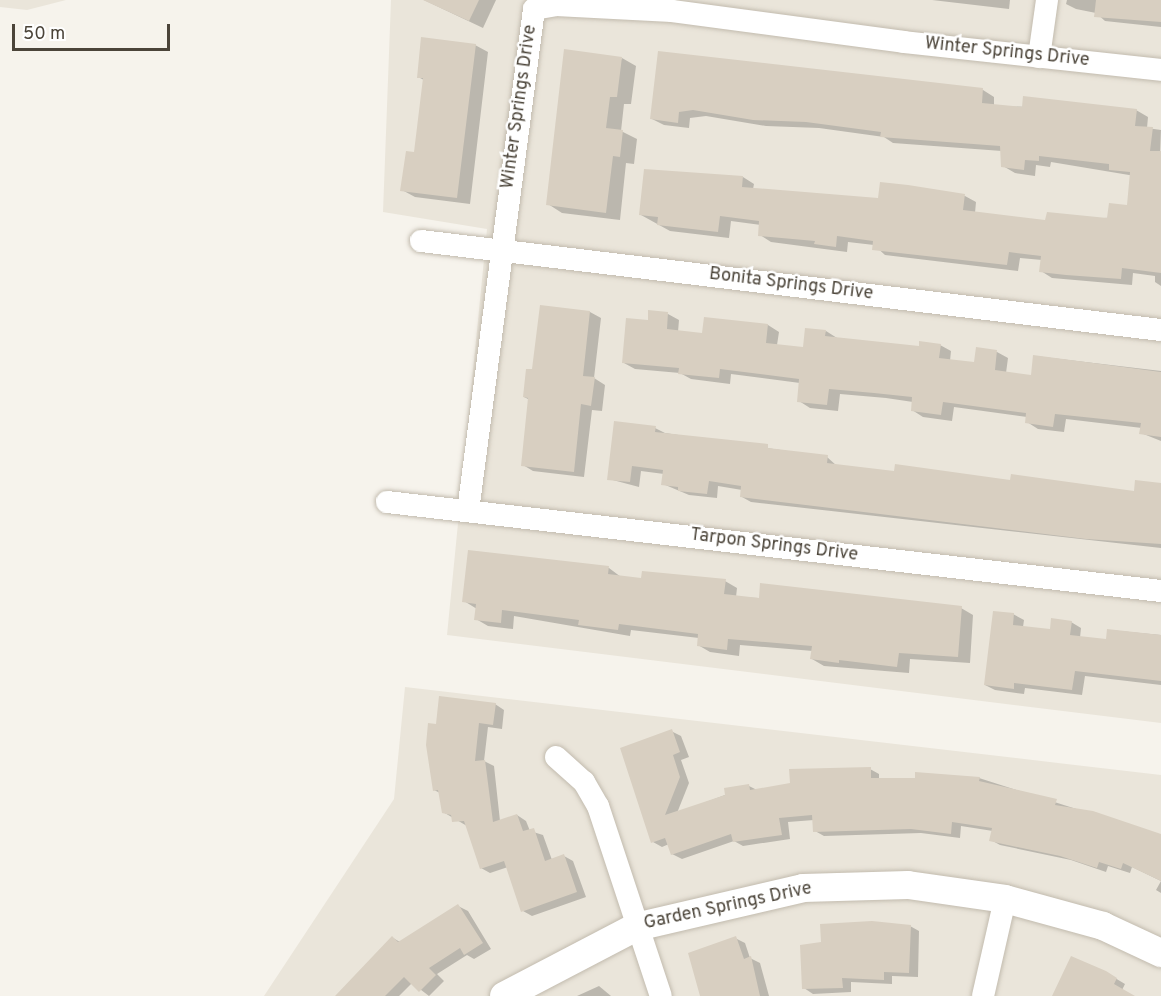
<!DOCTYPE html>
<style>
body{margin:0}
#map{position:relative;width:1161px;height:996px;overflow:hidden;background:#f6f3ec;font-family:Overpass,sans-serif}
div>[style]{position:absolute}
.residential>*{inset:0;background:#eae5da}
.shadow>*{inset:0;background:#0003}
.building>*{inset:0;background:#d8cfc1}
.roads{filter:drop-shadow(0 0 2px #c2bbae) drop-shadow(0 0 2px #c2bbae)}
.minor>*{height:22px;margin:-11px;padding:0 11px;transform-origin:11px;border-radius:11px;background:#fff}
.tertiary>*{height:28px;margin:-14px;padding:0 14px;transform-origin:14px;border-radius:14px;background:#fff}
span{translate:-50% -50%;white-space:nowrap;text-align:center;line-height:1.15;-webkit-text-stroke:5px #fff;paint-order:stroke}
.street-label{font-size:18px;color:#4b4439}
.scale{position:absolute;left:12px;top:24px;width:158px;height:27px;box-sizing:border-box;border:3px solid #4b4439;border-top:0;padding-left:8px;font-size:18px;line-height:21px;white-space:nowrap;color:#4b4439;-webkit-text-stroke:4px #fff;paint-order:stroke}
</style>
<div id="map">
<div class="residential">
<div style="clip-path:polygon(0 0,66px 0,27px 10px,0 7px)"></div>
<div style="clip-path:polygon(391px 0,1161px 0,1161px 723px,447px 635px,487px 229px,383px 212px)"></div>
<div style="clip-path:polygon(405px 687px,1161px 775px,1161px 996px,264px 996px,394px 799px)"></div>
</div>
<div class="shadow">
<div style="clip-path:polygon(424px 0,496px 0,483px 28px)"></div>
<div style="clip-path:polygon(932px 0,1010px 0,1009px 9px)"></div>
<div style="clip-path:polygon(1067px 0,1161px 0,1161px 27px,1105px 21px,1096px 13px,1076px 9px,1066px 4px)"></div>
<div style="clip-path:polygon(475px 45px,488px 52px,470px 204px,415px 197px,402px 190px,415px 153px,424px 80px,418px 77px)"></div>
<div style="clip-path:polygon(659px 53px,983px 90px,994px 97px,994px 106px,1136px 110px,1148px 117px,1147px 128px,1161px 130px,1159px 180px,1051px 162px,1050px 167px,1036px 165px,1035px 176px,1015px 173px,1003px 166px,1002px 151px,893px 143px,884px 137px,819px 128px,766px 126px,706px 116px,690px 118px,689px 128px,664px 125px,652px 119px)"></div>
<div style="clip-path:polygon(622px 58px,636px 66px,631px 104px,624px 104px,621px 131px,637px 139px,634px 164px,626px 163px,620px 220px,562px 213px,548px 204px)"></div>
<div style="clip-path:polygon(743px 177px,754px 184px,753px 189px,880px 200px,965px 196px,976px 202px,975px 213px,1046px 221px,1161px 215px,1161px 286px,1155px 282px,1155px 276px,1133px 273px,1132px 285px,1052px 278px,1041px 271px,1042px 260px,1020px 258px,1018px 271px,885px 255px,874px 245px,848px 242px,847px 252px,771px 242px,760px 235px,761px 225px,731px 221px,729px 238px,670px 231px,641px 215px)"></div>
<div style="clip-path:polygon(541px 307px,590px 312px,601px 318px,594px 378px,605px 385px,602px 411px,592px 410px,584px 477px,533px 471px,523px 465px,530px 400px,524px 397px,533px 371px)"></div>
<div style="clip-path:polygon(668px 314px,679px 320px,678px 332px,703px 335px,705px 318px,768px 325px,779px 332px,777px 345px,804px 348px,826px 331px,837px 338px,920px 348px,940px 345px,951px 351px,950px 361px,975px 364px,977px 349px,997px 352px,1008px 358px,1006px 373px,1032px 377px,1035px 356px,1161px 371px,1161px 441px,1141px 433px,1142px 428px,1066px 419px,1064px 432px,1038px 429px,1027px 422px,1027px 417px,954px 407px,952px 421px,923px 417px,912px 410px,913px 402px,886px 398px,840px 394px,838px 411px,810px 408px,799px 401px,800px 383px,731px 374px,730px 384px,691px 379px,680px 373px,635px 369px,624px 363px,649px 321px)"></div>
<div style="clip-path:polygon(655px 428px,665px 433px,827px 457px,837px 466px,896px 473px,1135px 493px,1161px 484px,1161px 548px,751px 502px,742px 497px,742px 490px,718px 486px,717px 498px,689px 495px,663px 484px,664px 474px,641px 471px,639px 487px,609px 479px)"></div>
<div style="clip-path:polygon(470px 552px,609px 568px,621px 577px,642px 580px,725px 581px,737px 588px,736px 597px,961px 608px,973px 615px,970px 663px,910px 659px,909px 673px,824px 666px,812px 659px,813px 651px,740px 645px,739px 656px,710px 652px,698px 645px,699px 638px,631px 630px,630px 636px,514px 616px,513px 629px,488px 626px,476px 619px,477px 609px,464px 601px)"></div>
<div style="clip-path:polygon(1013px 614px,1024px 620px,1023px 627px,1051px 630px,1071px 622px,1081px 628px,1080px 638px,1107px 641px,1109px 630px,1161px 635px,1161px 685px,1085px 676px,1082px 695px,1025px 688px,1024px 694px,995px 690px,985px 685px)"></div>
<div style="clip-path:polygon(495px 704px,504px 710px,502px 729px,488px 727px,484px 761px,494px 766px,500px 821px,517px 815px,526px 821px,530px 831px,543px 835px,552px 860px,564px 856px,573px 861px,586px 897px,532px 916px,523px 911px,508px 867px,490px 873px,481px 868px,467px 826px,443px 812px,440px 793px,434px 790px,437px 726px)"></div>
<div style="clip-path:polygon(671px 731px,681px 736px,689px 757px,681px 760px,689px 783px,677px 813px,749px 786px,757px 790px,870px 769px,879px 774px,879px 780px,979px 778px,1161px 836px,1161px 893px,1156px 890px,1161px 881px,1132px 867px,1130px 873px,1108px 866px,1106px 872px,1071px 860px,1000px 845px,991px 840px,993px 831px,961px 826px,960px 838px,921px 833px,824px 836px,815px 831px,814px 820px,788px 822px,790px 839px,743px 846px,734px 841px,682px 859px,672px 854px,669px 844px,662px 847px,653px 842px)"></div>
<div style="clip-path:polygon(458px 906px,468px 911px,491px 949px,474px 959px,467px 955px,437px 974px,444px 981px,429px 996px,412px 983px,399px 996px,337px 996px,393px 938px,400px 942px)"></div>
<div style="clip-path:polygon(910px 926px,919px 931px,918px 977px,892px 976px,892px 984px,851px 982px,851px 992px,813px 994px,804px 988px,823px 943px)"></div>
<div style="clip-path:polygon(735px 938px,745px 943px,750px 958px,760px 963px,769px 996px,703px 996px)"></div>
<div style="clip-path:polygon(1105px 972px,1125px 984px,1122px 990px,1132px 996px,1054px 996px)"></div>
<div style="clip-path:polygon(599px 986px,611px 996px,577px 996px)"></div>
</div>
<div class="building">
<div style="clip-path:polygon(423px 0,479px 0,469px 21px)"></div>
<div style="clip-path:polygon(1096px 0,1161px 0,1161px 22px,1094px 17px)"></div>
<div style="clip-path:polygon(421px 37px,476px 44px,457px 198px,400px 191px,406px 151px,414px 152px,423px 78px,417px 78px)"></div>
<div style="clip-path:polygon(564px 49px,622px 57px,617px 97px,610px 97px,606px 128px,623px 130px,620px 157px,613px 156px,606px 213px,546px 205px)"></div>
<div style="clip-path:polygon(658px 51px,983px 88px,982px 103px,1022px 107px,1023px 96px,1137px 109px,1135px 126px,1153px 127px,1150px 151px,1161px 151px,1161px 273px,1122px 268px,1121px 279px,1066px 275px,1039px 272px,1041px 256px,1009px 252px,1007px 265px,872px 250px,873px 241px,837px 236px,836px 247px,814px 244px,815px 241px,758px 236px,759px 221px,720px 216px,718px 232px,657px 225px,658px 217px,639px 215px,644px 169px,743px 176px,742px 187px,878px 198px,880px 182px,908px 185px,965px 194px,963px 210px,1045px 220px,1047px 212px,1107px 218px,1109px 203px,1127px 205px,1130px 172px,1109px 170px,1109px 164px,1039px 156px,1039px 161px,1025px 160px,1024px 170px,1001px 167px,1000px 146px,880px 137px,881px 132px,806px 122px,753px 120px,693px 110px,679px 112px,678px 123px,650px 119px)"></div>
<div style="clip-path:polygon(540px 305px,590px 311px,583px 376px,595px 377px,591px 406px,581px 404px,574px 472px,521px 466px,528px 398px,523px 397px,526px 369px,532px 369px)"></div>
<div style="clip-path:polygon(648px 310px,668px 312px,667px 329px,702px 333px,704px 317px,768px 324px,766px 343px,803px 347px,805px 328px,826px 330px,825px 336px,919px 346px,919px 341px,941px 344px,939px 358px,974px 362px,976px 347px,997px 350px,995px 370px,1031px 375px,1033px 355px,1161px 372px,1161px 437px,1139px 434px,1141px 423px,1055px 414px,1053px 427px,1025px 423px,1026px 413px,943px 402px,941px 415px,911px 411px,912px 397px,874px 393px,829px 389px,827px 405px,797px 402px,799px 379px,720px 369px,719px 378px,678px 374px,679px 368px,622px 363px,626px 318px,648px 320px)"></div>
<div style="clip-path:polygon(614px 421px,656px 426px,655px 432px,768px 444px,768px 448px,828px 455px,827px 463px,894px 471px,895px 464px,1010px 480px,1011px 474px,1134px 491px,1135px 480px,1161px 483px,1161px 544px,1086px 539px,740px 497px,741px 486px,709px 481px,707px 494px,678px 491px,678px 487px,661px 485px,663px 470px,632px 466px,630px 482px,607px 480px)"></div>
<div style="clip-path:polygon(468px 550px,609px 566px,608px 574px,641px 578px,642px 571px,726px 579px,724px 594px,759px 598px,760px 583px,962px 606px,958px 657px,899px 653px,897px 667px,839px 660px,839px 663px,810px 659px,812px 646px,728px 639px,727px 650px,697px 646px,698px 634px,619px 624px,618px 630px,578px 625px,579px 620px,502px 610px,501px 623px,474px 620px,476px 604px,462px 602px)"></div>
<div style="clip-path:polygon(993px 611px,1014px 613px,1013px 625px,1050px 629px,1051px 618px,1072px 621px,1070px 635px,1106px 639px,1107px 629px,1161px 635px,1161px 681px,1075px 671px,1072px 690px,1014px 683px,1014px 689px,984px 685px)"></div>
<div style="clip-path:polygon(439px 696px,496px 703px,493px 725px,479px 723px,475px 761px,485px 760px,493px 822px,517px 814px,523px 831px,534px 828px,545px 861px,564px 854px,577px 892px,521px 912px,504px 861px,480px 869px,464px 821px,452px 822px,451px 815px,442px 813px,438px 790px,433px 791px,426px 745px,428px 723px,436px 724px)"></div>
<div style="clip-path:polygon(672px 729px,680px 752px,673px 755px,680px 777px,665px 815px,725px 795px,724px 788px,749px 784px,750px 790px,790px 783px,789px 769px,871px 767px,871px 778px,915px 778px,915px 772px,980px 777px,979px 781px,1057px 799px,1055px 805px,1093px 811px,1161px 834px,1161px 881px,1123px 863px,1121px 869px,1099px 862px,1097px 868px,1060px 856px,989px 841px,992px 828px,952px 822px,951px 834px,911px 829px,813px 832px,812px 815px,779px 818px,782px 835px,733px 842px,731px 834px,671px 855px,665px 838px,651px 843px,620px 748px)"></div>
<div style="clip-path:polygon(458px 904px,483px 943px,464px 955px,460px 948px,429px 968px,436px 975px,419px 992px,404px 977px,385px 996px,335px 996px,392px 936px,398px 942px)"></div>
<div style="clip-path:polygon(872px 921px,911px 925px,909px 973px,884px 972px,884px 980px,842px 978px,843px 988px,802px 989px,800px 945px,821px 942px,820px 924px)"></div>
<div style="clip-path:polygon(736px 936px,744px 959px,751px 956px,760px 996px,700px 996px,688px 953px)"></div>
<div style="clip-path:polygon(1071px 956px,1106px 971px,1117px 978px,1114px 984px,1135px 996px,1052px 996px)"></div>
</div>
<div class="roads">
<div class="minor">
<div style="left:1039px;top:57px;width:58px;rotate:-82deg"></div>
<div style="left:421px;top:241px;width:745px;rotate:6.86deg"></div>
<div style="left:387px;top:502px;width:779px;rotate:6.56deg"></div>
<div style="left:468px;top:511px;width:506px;rotate:-82.51deg"></div>
<div style="left:534px;top:9px;width:22px;rotate:-10deg"></div>
<div style="left:556px;top:5px;width:116px;rotate:3deg"></div>
<div style="left:672px;top:11px;width:234px;rotate:7.6deg"></div>
<div style="left:904px;top:42px;width:259px;rotate:6.2deg"></div>
<div style="left:556px;top:757px;width:38px;rotate:42deg"></div>
<div style="left:584px;top:782px;width:28px;rotate:60deg"></div>
<div style="left:598px;top:806px;width:200px;rotate:71.7deg"></div>
<div style="left:983px;top:996px;width:99px;rotate:-77.2deg"></div>
</div>
<div class="tertiary">
<div style="left:504px;top:996px;width:149px;rotate:-27.6deg"></div>
<div style="left:636px;top:927px;width:171px;rotate:-13.1deg"></div>
<div style="left:803px;top:888px;width:105px;rotate:-1.6deg"></div>
<div style="left:908px;top:885px;width:98px;rotate:8.2deg"></div>
<div style="left:1005px;top:899px;width:102px;rotate:15.4deg"></div>
<div style="left:1103px;top:926px;width:64px;rotate:25deg"></div>
</div>
</div>
<div class="street-label">
<span style="left:1007px;top:53px;rotate:6deg">Winter Springs Drive</span>
<span style="left:520px;top:107px;rotate:-82deg">Winter Springs Drive</span>
<span style="left:791px;top:285px;rotate:7deg">Bonita Springs Drive</span>
<span style="left:774px;top:546px;rotate:7deg">Tarpon Springs Drive</span>
<span style="left:728px;top:907px;rotate:-12deg">Garden Springs Drive</span>
</div>
<div class="scale">50 m</div>
</div>
